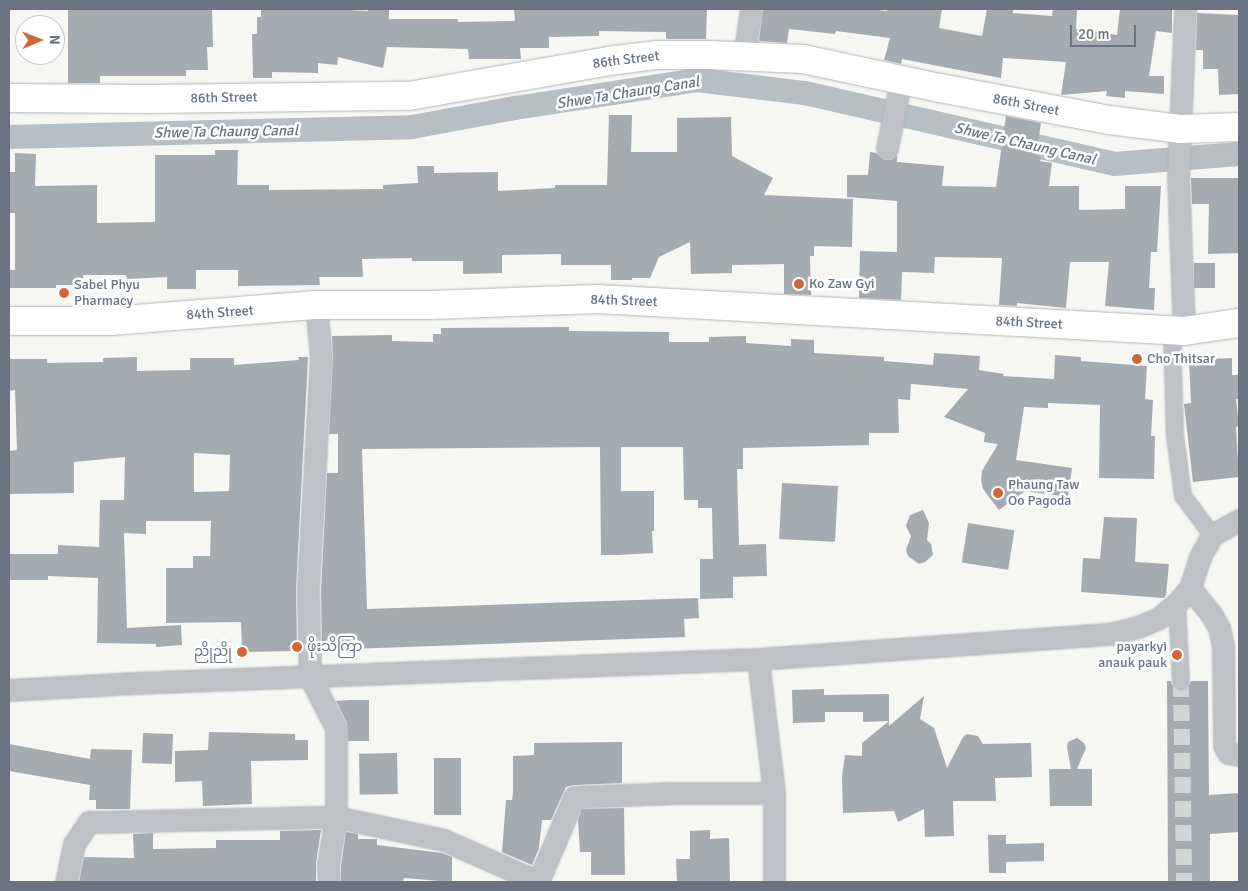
<!DOCTYPE html>
<meta charset="utf-8">
<style>
body{margin:0}
#map{position:relative;width:1248px;height:891px;overflow:hidden;background:#f6f6f3;font-family:Signika,"Noto Sans Myanmar",sans-serif}
div>[style]{position:absolute}
.canal>*{height:24px;margin:-12px;padding:0 12px;transform-origin:12px;border-radius:12px;background:#b6bfc4}
.building>*{inset:0;background:#a4abb1;transform-origin:0 0}
.pedestrian-tunnel>*{height:16px;margin-top:-8px;transform-origin:0;background:repeating-linear-gradient(90deg,#d2d6d6 0 16px,transparent 0 24px)}
.roads{filter:drop-shadow(0 0 1px #b0b5b9) drop-shadow(0 0 1px #b0b5b9)}
.pedestrian>*{height:16px;margin:-8px;padding:0 8px;transform-origin:8px;border-radius:8px;background:#bec1c5}
.minor>*{height:21px;margin:-10.5px;padding:0 10.5px;transform-origin:10.5px;border-radius:10.5px;background:#bec1c5}
.secondary>*{height:28px;margin:-14px;padding:0 14px;transform-origin:14px;border-radius:14px;background:#fff}
.primary>*{height:28px;margin:-14px;padding:0 14px;transform-origin:14px;border-radius:14px;background:#fff}
.dots>*{width:14px;height:14px;translate:-50% -50%;box-sizing:border-box;border:2px solid #fff;border-radius:50%}
span{translate:-50% -50%;white-space:nowrap;text-align:center;line-height:1.15;-webkit-text-stroke:5px #fff;paint-order:stroke}
.street-label{font-size:14px;color:#687481}
.poi-label{font-size:14px;color:#687481}
.left{translate:0 -50%;text-align:left}
.right{translate:-100% -50%;text-align:right}
.water-label{font-size:15px;color:#63757e;font-style:italic}
.frame{position:absolute;inset:0;border:10px solid #687481;pointer-events:none}
.north{position:absolute;left:15px;top:15px;width:50px;height:50px;box-sizing:border-box;background:#fff;border:1px solid #c3c7cd;border-radius:50%;rotate:89deg;font-size:14px;font-weight:700;line-height:20px;text-align:center;color:#687481}
.north::after{content:'';display:block;margin:auto;width:18px;height:22px;background:#d16738;clip-path:polygon(50% 0,100% 100%,50% 72%,0 100%)}
.scale{position:absolute;left:1070px;top:25px;width:66px;height:22px;box-sizing:border-box;border:2px solid #687481;border-top:0;padding-left:6px;font-size:15px;line-height:18px;white-space:nowrap;color:#687481;-webkit-text-stroke:4px #fff;paint-order:stroke}
</style>
<div id="map">
<div class="canal">
<div style="left:9px;top:137px;width:403px;rotate:-1.4deg"></div>
<div style="left:412px;top:127px;width:105px;rotate:-10.5deg"></div>
<div style="left:515px;top:108px;width:184px;rotate:-8.7deg"></div>
<div style="left:697px;top:80px;width:109px;rotate:6.9deg"></div>
<div style="left:805px;top:93px;width:317px;rotate:12.9deg"></div>
<div style="left:1114px;top:164px;width:125px;rotate:-4.6deg"></div>
</div>
<div class="building">
<div style="clip-path:polygon(68px 9px,212px 9px,213px 47px,207px 47px,208px 70px,186px 70px,186px 76px,100px 76px,100px 83px,68px 83px)"></div>
<div style="clip-path:polygon(261px 9px,331px 9px,368px 11px,368px 9px,389px 9px,389px 19px,458px 19px,458px 22px,515px 21px,514px 9px,707px 9px,706px 39px,666px 39px,666px 32px,599px 31px,599px 36px,549px 37px,549px 48px,520px 48px,521px 59px,469px 59px,468px 49px,387px 47px,383px 68px,338px 57px,337px 65px,318px 63px,318px 73px,272px 72px,272px 78px,253px 78px,252px 34px,257px 34px,257px 17px,261px 17px)"></div>
<div style="clip-path:polygon(763px 9px,869px 9px,887px 11px,887px 9px,942px 9px,939px 28px,982px 36px,987px 9px,1013px 9px,1013px 13px,1052px 16px,1053px 9px,1077px 9px,1076px 29px,1117px 35px,1120px 9px,1172px 9px,1172px 33px,1156px 31px,1149px 76px,1164px 76px,1164px 94px,1125px 91px,1125px 98px,1106px 96px,1107px 91px,1061px 95px,1066px 62px,1003px 58px,1001px 78px,902px 59px,901px 64px,884px 60px,890px 38px,836px 31px,835px 34px,789px 29px,787px 43px,759px 41px)"></div>
<div style="clip-path:polygon(1197px 13px,1239px 15px,1239px 94px,1219px 95px,1218px 69px,1203px 69px,1203px 50px,1196px 50px)"></div>
<div style="clip-path:polygon(609px 115px,632px 115px,631px 152px,677px 152px,677px 118px,731px 117px,732px 156px,773px 178px,764px 195px,853px 199px,852px 247px,814px 246px,814px 256px,810px 256px,811px 295px,784px 294px,784px 264px,732px 265px,732px 273px,691px 274px,690px 242px,659px 257px,650px 278px,632px 278px,632px 280px,611px 280px,611px 265px,561px 265px,561px 254px,502px 255px,502px 273px,463px 274px,463px 261px,412px 261px,412px 258px,362px 259px,363px 277px,319px 277px,320px 285px,238px 286px,238px 270px,196px 270px,196px 289px,167px 289px,167px 277px,127px 279px,126px 275px,83px 275px,83px 285px,56px 285px,56px 288px,9px 288px,9px 270px,15px 270px,15px 213px,9px 213px,9px 172px,15px 172px,15px 153px,36px 154px,35px 186px,97px 185px,97px 223px,155px 222px,155px 155px,215px 155px,215px 150px,238px 150px,237px 185px,269px 185px,269px 190px,383px 189px,383px 185px,418px 183px,417px 166px,434px 166px,434px 173px,498px 172px,498px 191px,555px 188px,555px 185px,607px 185px)"></div>
<div style="clip-path:polygon(1006px 116px,1041px 123px,1036px 156px,1041px 157px,1040px 161px,1052px 163px,1049px 186px,1079px 186px,1079px 210px,1125px 209px,1125px 186px,1161px 186px,1157px 252px,1151px 252px,1149px 288px,1155px 288px,1154px 310px,1105px 306px,1109px 262px,1070px 262px,1066px 308px,1017px 303px,1017px 306px,999px 305px,1002px 258px,935px 257px,934px 273px,902px 272px,901px 300px,859px 298px,860px 251px,897px 252px,897px 201px,847px 197px,847px 175px,868px 175px,870px 152px,876px 153px,885px 160px,891px 160px,897px 155px,897px 162px,944px 166px,942px 186px,996px 187px)"></div>
<div style="clip-path:polygon(1191px 178px,1239px 178px,1239px 253px,1208px 254px,1209px 204px,1192px 204px)"></div>
<div style="left:1194px;top:263px;width:21px;height:25px"></div>
<div style="clip-path:polygon(569px 327px,569px 331px,669px 332px,669px 342px,709px 342px,709px 337px,746px 336px,746px 343px,791px 346px,791px 339px,814px 340px,814px 353px,884px 357px,884px 361px,933px 365px,934px 353px,980px 356px,979px 370px,1004px 374px,1003px 376px,1054px 379px,1055px 355px,1081px 357px,1081px 361px,1147px 366px,1145px 399px,1153px 400px,1151px 436px,1155px 436px,1154px 479px,1099px 478px,1100px 405px,1048px 403px,1048px 408px,1024px 407px,1016px 460px,1072px 468px,1068px 497px,1025px 491px,999px 510px,983px 489px,981px 480px,982px 471px,998px 444px,984px 442px,985px 433px,944px 417px,968px 389px,911px 384px,910px 400px,898px 399px,899px 433px,869px 433px,869px 445px,743px 448px,743px 469px,737px 469px,739px 545px,766px 544px,767px 576px,733px 577px,733px 598px,700px 599px,700px 559px,713px 559px,712px 508px,698px 508px,698px 500px,684px 500px,683px 447px,621px 447px,621px 491px,654px 491px,654px 531px,652px 531px,653px 553px,618px 555px,601px 555px,600px 447px,362px 449px,367px 609px,698px 598px,699px 618px,684px 619px,685px 637px,322px 650px,321px 591px,327px 473px,338px 473px,338px 434px,329px 434px,333px 357px,332px 336px,392px 335px,392px 341px,433px 342px,433px 334px,441px 334px,441px 328px)"></div>
<div style="clip-path:polygon(evenodd,137px 357px,137px 371px,190px 370px,190px 358px,234px 358px,234px 365px,299px 360px,298px 357px,308px 357px,296px 590px,297px 651px,242px 652px,241px 622px,166px 623px,166px 568px,193px 568px,193px 556px,210px 556px,211px 521px,146px 521px,146px 534px,124px 533px,127px 628px,181px 625px,182px 645px,156px 647px,156px 644px,97px 643px,98px 578px,48px 576px,48px 580px,9px 580px,9px 554px,58px 554px,58px 545px,99px 547px,100px 500px,124px 500px,125px 457px,74px 462px,74px 493px,9px 494px,9px 451px,17px 450px,15px 390px,9px 391px,9px 359px,47px 359px,47px 363px,103px 362px,103px 358px,137px 357px,194px 453px,230px 455px,229px 491px,194px 492px,194px 453px)"></div>
<div style="clip-path:polygon(1232px 358px,1232px 375px,1239px 375px,1239px 399px,1236px 399px,1239px 426px,1236px 427px,1239px 477px,1193px 482px,1184px 404px,1191px 403px,1189px 360px)"></div>
<div style="left:782px;top:483px;width:56px;height:56px;rotate:3deg"></div>
<div style="clip-path:polygon(923px 510px,929px 523px,927px 540px,931px 544px,933px 555px,925px 562px,919px 564px,908px 556px,906px 550px,911px 536px,906px 526px,910px 515px)"></div>
<div style="clip-path:polygon(1104px 517px,1137px 518px,1135px 562px,1169px 564px,1166px 595px,1164px 598px,1081px 592px,1083px 558px,1100px 559px)"></div>
<div style="left:968px;top:523px;width:47px;height:40px;rotate:9deg"></div>
<div style="clip-path:polygon(1167px 681px,1171px 681px,1173px 687px,1181px 691px,1187px 689px,1191px 681px,1208px 681px,1209px 795px,1239px 793px,1239px 832px,1210px 834px,1210px 882px,1168px 882px)"></div>
<div style="clip-path:polygon(824px 689px,824px 695px,889px 694px,889px 721px,863px 722px,863px 712px,825px 712px,825px 722px,793px 723px,792px 690px)"></div>
<div style="clip-path:polygon(924px 696px,920px 719px,934px 728px,947px 768px,963px 737px,967px 734px,978px 736px,983px 744px,1031px 743px,1032px 777px,995px 778px,996px 801px,953px 801px,954px 836px,925px 837px,924px 809px,898px 822px,894px 811px,843px 813px,842px 777px,845px 755px,862px 756px,862px 743px,889px 721px,889px 726px)"></div>
<div style="clip-path:polygon(350px 700px,369px 700px,369px 741px,348px 741px,347px 723px,336px 701px)"></div>
<div style="clip-path:polygon(209px 732px,295px 734px,295px 740px,308px 740px,308px 760px,251px 761px,252px 804px,203px 806px,202px 781px,175px 782px,175px 751px,208px 750px)"></div>
<div style="left:143px;top:733px;width:30px;height:30px;rotate:2deg"></div>
<div style="clip-path:polygon(1077px 738px,1084px 743px,1086px 748px,1077px 769px,1092px 769px,1092px 806px,1050px 806px,1049px 769px,1071px 769px,1067px 747px,1068px 742px)"></div>
<div style="clip-path:polygon(622px 742px,622px 783px,574px 785px,566px 787px,551px 820px,542px 820px,539px 848px,532px 865px,502px 852px,506px 800px,512px 800px,513px 793px,513px 756px,534px 755px,534px 743px)"></div>
<div style="clip-path:polygon(9px 744px,90px 759px,91px 749px,132px 750px,130px 809px,96px 809px,96px 800px,89px 800px,90px 785px,9px 771px)"></div>
<div style="left:397px;top:753px;width:41px;height:38px;rotate:89deg"></div>
<div style="left:434px;top:758px;width:27px;height:57px"></div>
<div style="clip-path:polygon(624px 808px,625px 875px,591px 875px,591px 852px,580px 852px,578px 820px,582px 809px)"></div>
<div style="clip-path:polygon(321px 830px,316px 863px,316px 882px,79px 882px,84px 857px,134px 858px,133px 834px,153px 833px,153px 849px,216px 848px,216px 840px,280px 840px,280px 831px)"></div>
<div style="clip-path:polygon(710px 830px,710px 839px,729px 838px,730px 882px,677px 882px,676px 859px,690px 859px,690px 831px)"></div>
<div style="clip-path:polygon(346px 832px,358px 834px,358px 839px,377px 839px,377px 845px,442px 853px,452px 857px,452px 882px,404px 878px,403px 882px,341px 882px,341px 866px)"></div>
<div style="clip-path:polygon(988px 835px,1006px 835px,1006px 844px,1044px 843px,1044px 861px,1006px 862px,1006px 873px,989px 873px)"></div>
</div>
<div class="pedestrian-tunnel">
<div style="left:1181px;top:681px;width:201px;rotate:89.1deg"></div>
</div>
<div class="roads">
<div class="pedestrian">
<div style="left:1172px;top:331px;width:105px;rotate:88.4deg"></div>
<div style="left:1175px;top:436px;width:61px;rotate:82.4deg"></div>
<div style="left:1183px;top:496px;width:49px;rotate:53.4deg"></div>
<div style="left:1177px;top:603px;width:78px;rotate:87.1deg"></div>
</div>
<div class="minor">
<div style="left:744px;top:56px;width:48px;rotate:-81.5deg"></div>
<div style="left:887px;top:148px;width:69px;rotate:-78.4deg"></div>
<div style="left:316px;top:305px;width:51px;rotate:84.4deg"></div>
<div style="left:321px;top:356px;width:235px;rotate:93.2deg"></div>
<div style="left:308px;top:591px;width:86px;rotate:88.7deg"></div>
<div style="left:310px;top:677px;width:57px;rotate:63deg"></div>
<div style="left:336px;top:728px;width:89px;rotate:90deg"></div>
<div style="left:336px;top:817px;width:49px;rotate:99.5deg"></div>
<div style="left:328px;top:865px;width:17px;rotate:87deg"></div>
<div style="left:1184px;top:331px;width:153px;rotate:-92.2deg"></div>
<div style="left:1178px;top:178px;width:169px;rotate:-87.6deg"></div>
<div style="left:1190px;top:588px;width:33px;rotate:51deg"></div>
<div style="left:1211px;top:614px;width:16px;rotate:60deg"></div>
<div style="left:1219px;top:628px;width:17px;rotate:77deg"></div>
<div style="left:1223px;top:645px;width:100px;rotate:89.4deg"></div>
<div style="left:1224px;top:745px;width:9px;rotate:63deg"></div>
<div style="left:1228px;top:753px;width:11px;rotate:10deg"></div>
<div style="left:758px;top:659px;width:135px;rotate:83.2deg"></div>
<div style="left:774px;top:793px;width:89px;rotate:90deg"></div>
<div style="left:9px;top:690px;width:126px;rotate:-3.2deg"></div>
<div style="left:135px;top:683px;width:623px;rotate:-2.21deg"></div>
<div style="left:758px;top:659px;width:354px;rotate:-4.1deg"></div>
<div style="left:1111px;top:634px;width:28px;rotate:-15deg"></div>
<div style="left:1138px;top:627px;width:23px;rotate:-23deg"></div>
<div style="left:1159px;top:618px;width:23px;rotate:-40deg"></div>
<div style="left:1177px;top:603px;width:20px;rotate:-49deg"></div>
<div style="left:1190px;top:588px;width:33px;rotate:-72deg"></div>
<div style="left:1200px;top:557px;width:25px;rotate:-61deg"></div>
<div style="left:1212px;top:535px;width:31px;rotate:-29deg"></div>
<div style="left:66px;top:882px;width:39px;rotate:-78deg"></div>
<div style="left:74px;top:844px;width:27px;rotate:-56deg"></div>
<div style="left:89px;top:822px;width:247px;rotate:-1.2deg"></div>
<div style="left:336px;top:817px;width:110px;rotate:12deg"></div>
<div style="left:444px;top:840px;width:104px;rotate:23.9deg"></div>
<div style="left:538px;top:882px;width:92px;rotate:-67deg"></div>
<div style="left:574px;top:797px;width:101px;rotate:-2.3deg"></div>
<div style="left:675px;top:793px;width:99px"></div>
</div>
<div class="secondary">
<div style="left:9px;top:98px;width:139px;rotate:0.4deg"></div>
<div style="left:148px;top:99px;width:261px;rotate:-0.7deg"></div>
<div style="left:409px;top:96px;width:210px;rotate:-9.9deg"></div>
<div style="left:616px;top:60px;width:40px;rotate:-7.1deg"></div>
<div style="left:656px;top:55px;width:53px"></div>
<div style="left:709px;top:55px;width:94px;rotate:2.4deg"></div>
<div style="left:803px;top:59px;width:140px;rotate:12deg"></div>
<div style="left:940px;top:88px;width:172px;rotate:10.7deg"></div>
<div style="left:1109px;top:120px;width:73px;rotate:7.1deg"></div>
<div style="left:1181px;top:129px;width:58px;rotate:-2deg"></div>
</div>
<div class="primary">
<div style="left:9px;top:321px;width:102px"></div>
<div style="left:111px;top:321px;width:206px;rotate:-4.5deg"></div>
<div style="left:316px;top:305px;width:115px"></div>
<div style="left:431px;top:305px;width:166px;rotate:-2.1deg"></div>
<div style="left:597px;top:299px;width:588px;rotate:3.12deg"></div>
<div style="left:1184px;top:331px;width:56px;rotate:-8.3deg"></div>
</div>
</div>
<div class="dots">
<div style="left:799px;top:284px;background:#d16738"></div>
<div style="left:64px;top:293px;background:#d16738"></div>
<div style="left:1137px;top:359px;background:#d16738"></div>
<div style="left:998px;top:493px;background:#d16738"></div>
<div style="left:297px;top:647px;background:#d16738"></div>
<div style="left:242px;top:652px;background:#d16738"></div>
<div style="left:1177px;top:655px;background:#d16738"></div>
</div>
<div class="street-label">
<span style="left:626px;top:60px;rotate:-7deg">86th Street</span>
<span style="left:224px;top:98px;rotate:-1deg">86th Street</span>
<span style="left:1026px;top:105px;rotate:11deg">86th Street</span>
<span style="left:624px;top:301px;rotate:2deg">84th Street</span>
<span style="left:220px;top:313px;rotate:-4deg">84th Street</span>
<span style="left:1029px;top:323px;rotate:3deg">84th Street</span>
</div>
<div class="poi-label">
<span class="left" style="left:809px;top:284px">Ko Zaw Gyi</span>
<span class="left" style="left:74px;top:293px">Sabel Phyu<br>Pharmacy</span>
<span class="left" style="left:1147px;top:359px">Cho Thitsar</span>
<span class="left" style="left:1008px;top:493px">Phaung Taw<br>Oo Pagoda</span>
<span class="left" style="left:307px;top:647px">ဖိုးသိကြာ</span>
<span class="right" style="left:1167px;top:655px">payarkyi<br>anauk pauk</span>
<span class="right" style="left:232px;top:652px">ညိုညို</span>
</div>
<div class="water-label">
<span style="left:628px;top:93px;rotate:-9deg">Shwe Ta Chaung Canal</span>
<span style="left:226px;top:132px;rotate:-1deg">Shwe Ta Chaung Canal</span>
<span style="left:1025px;top:144px;rotate:13deg">Shwe Ta Chaung Canal</span>
</div>
<div class="frame"></div>
<div class="north">N</div>
<div class="scale">20 m</div>
</div>
